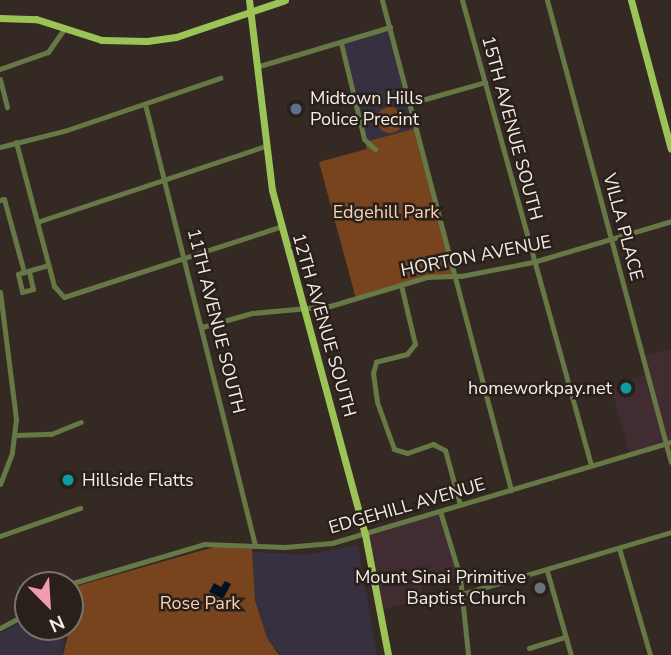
<!DOCTYPE html>
<style>
body{margin:0}
#map{position:relative;width:671px;height:655px;overflow:hidden;background:#342a23;font-family:"Nunito Sans",sans-serif}
div>[style]{position:absolute}
.commercial>*{inset:0;background:#412d31}
.education>*{inset:0;background:#373040;transform-origin:0 0}
.green>*{inset:0;background:#78441e}
.round{border-radius:50%}
.water>*{inset:0;background:#001222}
.minor>*{height:5px;margin:-2.5px;padding:0 2.5px;transform-origin:2.5px;border-radius:2.5px;background:#657846}
.major>*{height:7px;margin:-3.5px;padding:0 3.5px;transform-origin:3.5px;border-radius:3.5px;background:#9cc357}
.dots>*{width:19px;height:19px;translate:-50% -50%;box-sizing:border-box;border:4px solid #2a201a;border-radius:50%}
span{translate:-50% -50%;white-space:nowrap;text-align:center;line-height:1.15;-webkit-text-stroke:5px #2a201a;paint-order:stroke}
.poi-label{font-size:18px;color:#f3ece8}
.left{translate:0 -50%;text-align:left}
.right{translate:-100% -50%;text-align:right}
.street-label{font-size:18px;color:#f3ece8}
.park-label{font-size:18px;color:#f8d1b8}
.north{position:absolute;left:14px;top:571px;width:70px;height:70px;box-sizing:border-box;background:#2a201a;border:2px solid #7a726c;border-radius:50%;rotate:156deg;font-size:19px;font-weight:700;line-height:28px;text-align:center;color:#f3ece8}
.north::after{content:'';display:block;margin:auto;width:24px;height:32px;background:#f19ab1;clip-path:polygon(50% 0,100% 100%,50% 72%,0 100%)}
</style>
<div id="map">
<div class="commercial">
<div style="clip-path:polygon(671px 349px,671px 442px,630px 455px,610px 385px,649px 374px,644px 356px)"></div>
<div style="clip-path:polygon(440px 511px,460px 577px,422px 587px,421px 599px,380px 610px,365px 534px)"></div>
</div>
<div class="education">
<div style="left:390px;top:27px;width:105px;height:52px;rotate:75deg"></div>
<div style="clip-path:polygon(354px 546px,358px 547px,377px 655px,281px 655px,267px 638px,254px 593px,253px 552px,307px 555px)"></div>
<div style="clip-path:polygon(28px 619px,28px 627px,66px 627px,62px 655px,0 655px,0 633px)"></div>
</div>
<div class="green">
<div class="round" style="left:377px;top:107px;width:26px;height:26px"></div>
<div style="clip-path:polygon(417px 128px,456px 276px,427px 277px,356px 299px,319px 162px,367px 149px,365px 142px)"></div>
<div style="clip-path:polygon(214px 547px,252px 549px,255px 600px,267px 638px,279px 655px,63px 655px,70px 627px,70px 588px)"></div>
</div>
<div class="water">
<div style="clip-path:polygon(225px 581px,231px 584px,223px 599px,209px 592px,214px 583px,221px 587px)"></div>
</div>
<div class="minor">
<div style="left:382px;top:0;width:507px;rotate:75.25deg"></div>
<div style="left:462px;top:0;width:483px;rotate:74.5deg"></div>
<div style="left:547px;top:0;width:478px;rotate:75deg"></div>
<div style="left:341px;top:43px;width:99px;rotate:76.5deg"></div>
<div style="left:364px;top:139px;width:15px;rotate:42deg"></div>
<div style="left:256px;top:67px;width:140px;rotate:-16.6deg"></div>
<div style="left:0;top:69px;width:51px;rotate:-19.5deg"></div>
<div style="left:48px;top:52px;width:29px;rotate:-55deg"></div>
<div style="left:0;top:79px;width:29px;rotate:76deg"></div>
<div style="left:411px;top:103px;width:77px;rotate:-15.8deg"></div>
<div style="left:145px;top:104px;width:455px;rotate:76deg"></div>
<div style="left:16px;top:142px;width:149px;rotate:75.2deg"></div>
<div style="left:54px;top:286px;width:15px;rotate:48deg"></div>
<div style="left:64px;top:297px;width:226px;rotate:-18deg"></div>
<div style="left:0;top:147px;width:69px;rotate:-14.2deg"></div>
<div style="left:67px;top:130px;width:162px;rotate:-18.8deg"></div>
<div style="left:0;top:200px;width:4px;rotate:-14deg"></div>
<div style="left:4px;top:199px;width:76px;rotate:74.7deg"></div>
<div style="left:24px;top:272px;width:25px;rotate:-16deg"></div>
<div style="left:37px;top:222px;width:241px;rotate:-18.4deg"></div>
<div style="left:24px;top:272px;width:6px;rotate:162deg"></div>
<div style="left:18px;top:274px;width:18px;rotate:77deg"></div>
<div style="left:22px;top:292px;width:11px;rotate:-15deg"></div>
<div style="left:33px;top:289px;width:18px;rotate:-103deg"></div>
<div style="left:401px;top:285px;width:61px;rotate:76.7deg"></div>
<div style="left:415px;top:344px;width:13px;rotate:129deg"></div>
<div style="left:407px;top:354px;width:32px;rotate:166deg"></div>
<div style="left:376px;top:362px;width:11px;rotate:105deg"></div>
<div style="left:373px;top:373px;width:29px;rotate:82deg"></div>
<div style="left:377px;top:402px;width:50px;rotate:70.1deg"></div>
<div style="left:394px;top:449px;width:14px;rotate:17deg"></div>
<div style="left:407px;top:453px;width:28px;rotate:-19deg"></div>
<div style="left:433px;top:444px;width:13px;rotate:27deg"></div>
<div style="left:445px;top:450px;width:57px;rotate:74.7deg"></div>
<div style="left:0;top:292px;width:128px;rotate:82.8deg"></div>
<div style="left:16px;top:419px;width:34px;rotate:97deg"></div>
<div style="left:12px;top:453px;width:33px;rotate:111deg"></div>
<div style="left:202px;top:327px;width:52px;rotate:-15.6deg"></div>
<div style="left:252px;top:313px;width:78px;rotate:-5.1deg"></div>
<div style="left:330px;top:306px;width:101px;rotate:-16.6deg"></div>
<div style="left:427px;top:277px;width:34px;rotate:-2deg"></div>
<div style="left:461px;top:276px;width:73px;rotate:-11deg"></div>
<div style="left:533px;top:262px;width:144px;rotate:-16.5deg"></div>
<div style="left:16px;top:435px;width:35px;rotate:-2deg"></div>
<div style="left:51px;top:434px;width:32px;rotate:-22deg"></div>
<div style="left:440px;top:511px;width:69px;rotate:73.1deg"></div>
<div style="left:460px;top:577px;width:78px;rotate:84.1deg"></div>
<div style="left:0;top:536px;width:85px;rotate:-19.3deg"></div>
<div style="left:619px;top:548px;width:111px;rotate:73.8deg"></div>
<div style="left:547px;top:571px;width:87px;rotate:74.1deg"></div>
<div style="left:66px;top:585px;width:144px;rotate:-16.5deg"></div>
<div style="left:204px;top:544px;width:81px;rotate:2.1deg"></div>
<div style="left:285px;top:547px;width:47px;rotate:-4.9deg"></div>
<div style="left:332px;top:543px;width:354px;rotate:-16.6deg"></div>
<div style="left:462px;top:594px;width:218px;rotate:-16.5deg"></div>
<div style="left:0;top:628px;width:32px;rotate:-28deg"></div>
<div style="left:529px;top:648px;width:38px;rotate:-17deg"></div>
</div>
<div class="major">
<div style="left:249px;top:0;width:191px;rotate:83.1deg"></div>
<div style="left:272px;top:190px;width:356px;rotate:74.9deg"></div>
<div style="left:365px;top:534px;width:123px;rotate:79.2deg"></div>
<div style="left:631px;top:0;width:154px;rotate:75deg"></div>
<div style="left:0;top:18px;width:36px;rotate:2deg"></div>
<div style="left:36px;top:19px;width:69px;rotate:17.7deg"></div>
<div style="left:102px;top:40px;width:45px;rotate:1.3deg"></div>
<div style="left:147px;top:41px;width:29px;rotate:-8deg"></div>
<div style="left:176px;top:37px;width:115px;rotate:-18.7deg"></div>
</div>
<div class="dots">
<div style="left:296px;top:109px;background:#5c6f8a"></div>
<div style="left:626px;top:388px;background:#0f9aa8"></div>
<div style="left:68px;top:480px;background:#0f9aa8"></div>
<div style="left:540px;top:588px;background:#6b7280"></div>
</div>
<div class="poi-label">
<span class="left" style="left:310px;top:109px">Midtown Hills<br>Police Precint</span>
<span class="right" style="left:612px;top:388px">homeworkpay.net</span>
<span class="left" style="left:82px;top:480px">Hillside Flatts</span>
<span class="right" style="left:526px;top:588px">Mount Sinai Primitive<br>Baptist Church</span>
</div>
<div class="street-label">
<span style="left:512px;top:128px;rotate:75deg">15TH AVENUE SOUTH</span>
<span style="left:623px;top:227px;rotate:75deg">VILLA PLACE</span>
<span style="left:476px;top:256px;rotate:-11deg">HORTON AVENUE</span>
<span style="left:216px;top:321px;rotate:76deg">11TH AVENUE SOUTH</span>
<span style="left:324px;top:325px;rotate:74deg">12TH AVENUE SOUTH</span>
<span style="left:407px;top:506px;rotate:-16deg">EDGEHILL AVENUE</span>
</div>
<div class="park-label">
<span style="left:386px;top:212px">Edgehill Park</span>
<span style="left:200px;top:603px">Rose Park</span>
</div>
<div class="north">N</div>
</div>
